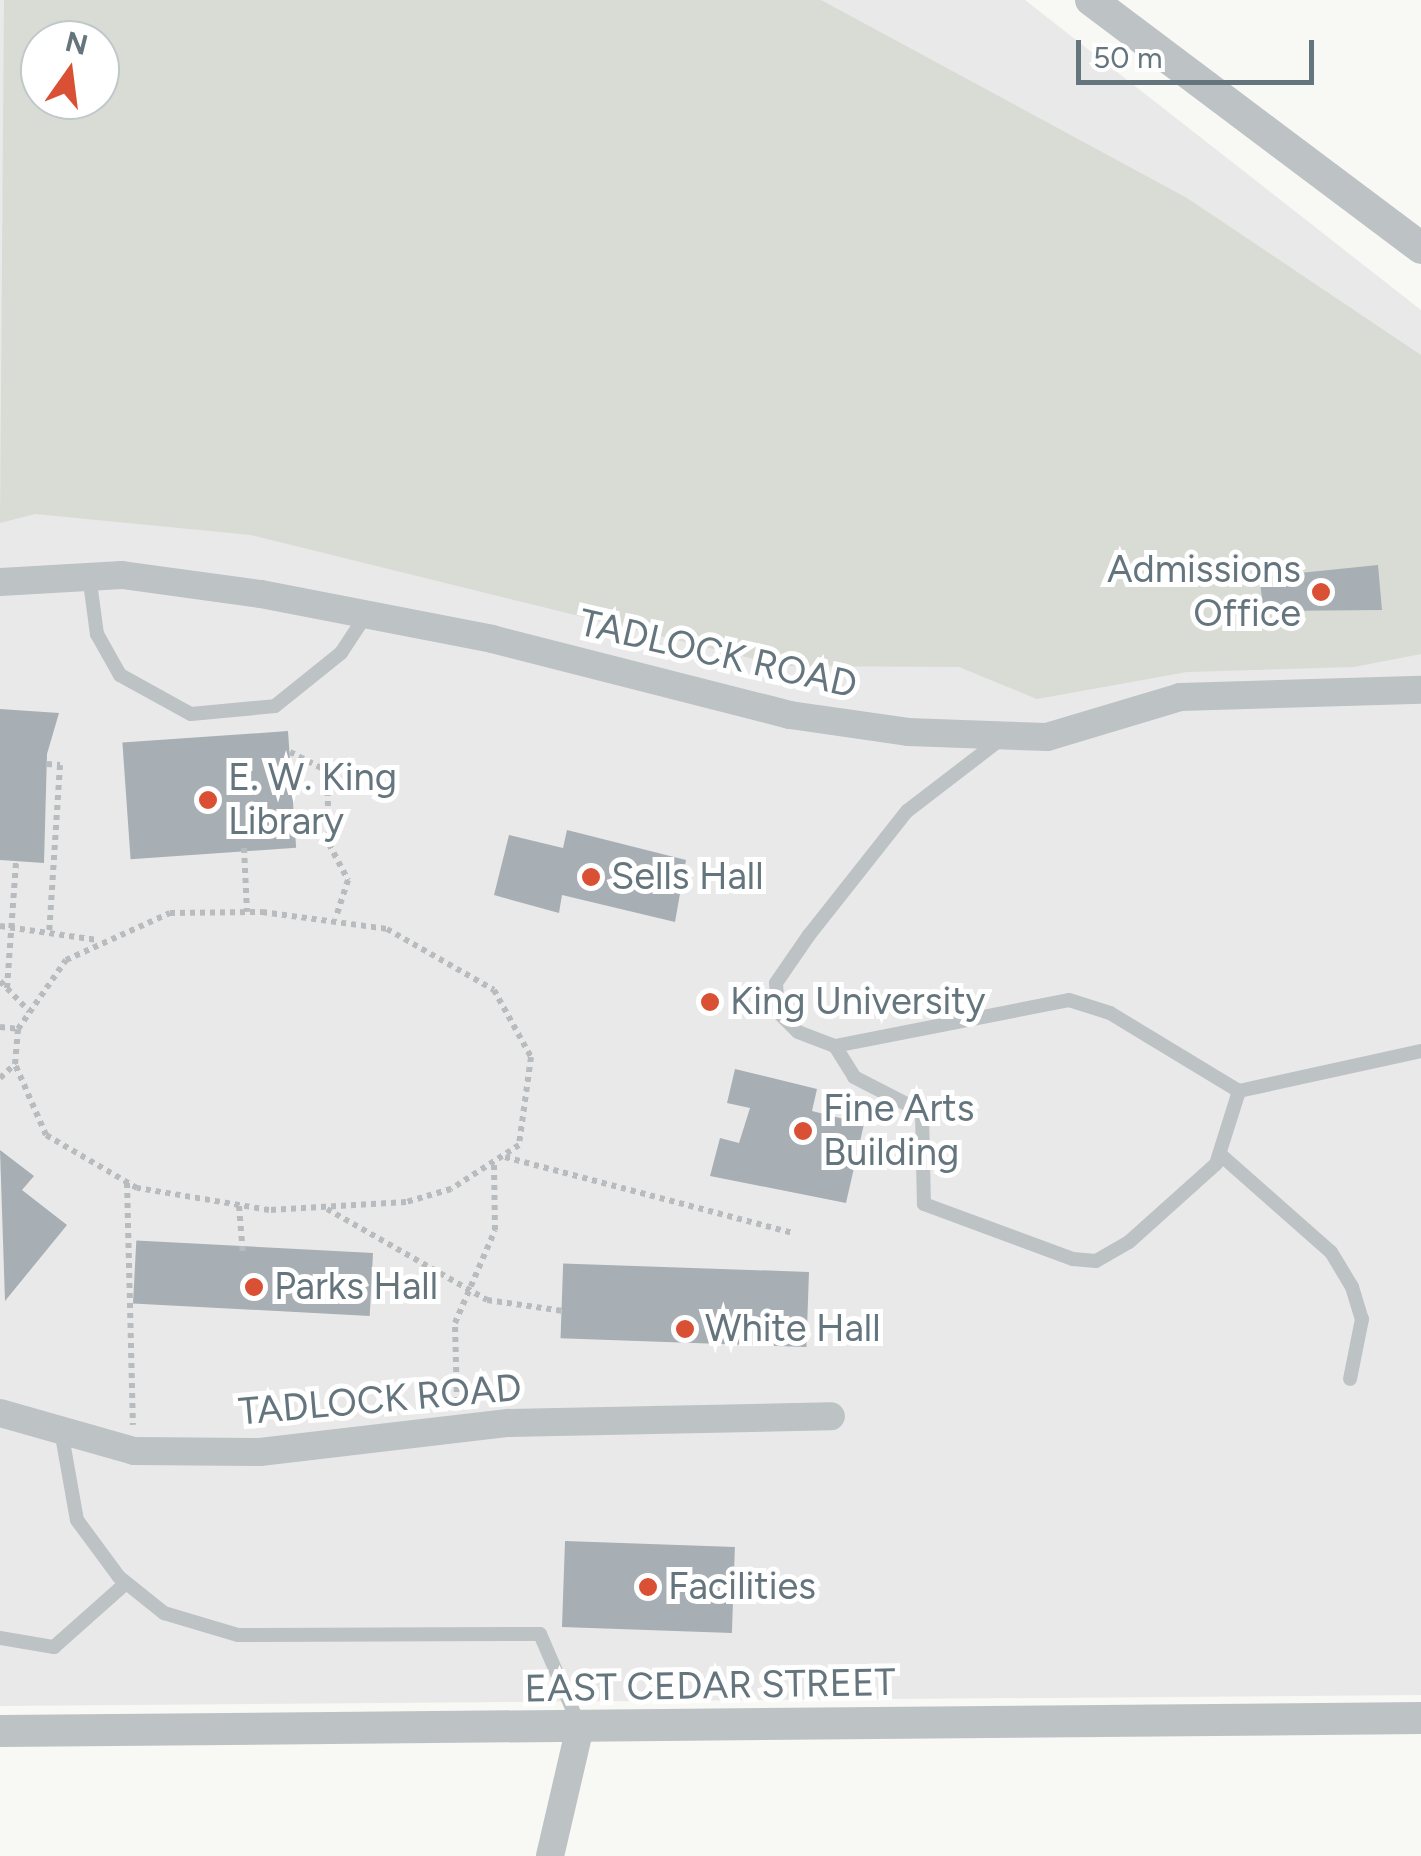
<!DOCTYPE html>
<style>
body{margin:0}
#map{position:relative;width:1421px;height:1856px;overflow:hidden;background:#f8f8f5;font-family:Figtree,sans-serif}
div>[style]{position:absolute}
.built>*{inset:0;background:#e9e9e9}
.green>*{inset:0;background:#d8dcd5}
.building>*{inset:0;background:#a7afb4;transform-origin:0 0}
.path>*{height:6px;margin-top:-3px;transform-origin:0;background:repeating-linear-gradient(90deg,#b8bcbe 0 5px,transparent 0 10px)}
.service>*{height:14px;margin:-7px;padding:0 7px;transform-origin:7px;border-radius:7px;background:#bdc2c5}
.minor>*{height:28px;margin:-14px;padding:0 14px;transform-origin:14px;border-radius:14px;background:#bdc2c5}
.tertiary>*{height:32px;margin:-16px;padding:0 16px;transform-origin:16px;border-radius:16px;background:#bdc2c5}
.dots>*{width:28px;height:28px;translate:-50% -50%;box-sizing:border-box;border:5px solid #fff;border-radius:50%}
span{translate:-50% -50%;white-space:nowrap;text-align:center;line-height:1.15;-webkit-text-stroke:10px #fff;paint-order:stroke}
.poi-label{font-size:38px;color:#65757e}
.right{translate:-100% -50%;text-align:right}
.left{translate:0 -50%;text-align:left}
.street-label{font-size:38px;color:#65757e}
.north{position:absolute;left:20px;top:20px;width:100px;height:100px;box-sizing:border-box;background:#fff;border:2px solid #c1c8cb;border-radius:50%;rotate:14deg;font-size:28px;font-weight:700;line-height:40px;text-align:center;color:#65757e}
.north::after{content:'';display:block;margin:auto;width:35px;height:45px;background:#d95034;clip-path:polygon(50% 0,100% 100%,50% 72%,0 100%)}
.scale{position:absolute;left:1076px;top:40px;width:238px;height:45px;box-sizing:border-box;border:5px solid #65757e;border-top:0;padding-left:12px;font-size:30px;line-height:35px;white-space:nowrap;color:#65757e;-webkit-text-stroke:8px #fff;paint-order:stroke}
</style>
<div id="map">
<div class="built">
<div style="clip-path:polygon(evenodd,0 0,1025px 0,1421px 310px,1421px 1695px,0 1706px,0 0,40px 40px,100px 40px,100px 100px,40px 100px,40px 40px)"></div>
</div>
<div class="green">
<div style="clip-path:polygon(evenodd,4px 0,821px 0,1187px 198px,1421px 355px,1421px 654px,1354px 667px,1187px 672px,1037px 699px,959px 667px,782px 666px,251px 535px,35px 514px,0 523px,4px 0,40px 40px,100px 40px,100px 100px,40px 100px,40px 40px)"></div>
</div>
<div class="building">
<div style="clip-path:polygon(1378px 565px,1382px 610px,1264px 611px,1259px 577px)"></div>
<div style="clip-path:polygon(0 709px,59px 713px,47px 754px,44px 863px,0 860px)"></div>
<div style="left:288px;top:731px;width:117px;height:166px;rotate:86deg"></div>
<div style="clip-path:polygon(567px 830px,686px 860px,675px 922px,562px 895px,559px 913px,494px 895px,509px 835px,563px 848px)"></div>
<div style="clip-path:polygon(735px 1069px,817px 1089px,812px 1111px,864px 1124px,846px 1203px,710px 1176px,720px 1138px,739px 1143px,750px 1108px,727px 1103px)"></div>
<div style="clip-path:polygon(0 1150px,34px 1176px,22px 1190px,67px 1225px,5px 1301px)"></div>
<div style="left:373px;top:1253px;width:63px;height:237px;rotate:93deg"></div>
<div style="left:809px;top:1272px;width:75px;height:246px;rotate:92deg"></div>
<div style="left:565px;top:1541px;width:170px;height:86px;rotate:2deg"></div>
</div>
<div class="path">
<div style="left:290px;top:752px;width:42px;rotate:27.2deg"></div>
<div style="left:327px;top:771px;width:73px;rotate:88.4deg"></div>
<div style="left:329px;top:844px;width:41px;rotate:62.2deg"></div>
<div style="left:348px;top:880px;width:40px;rotate:108deg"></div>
<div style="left:47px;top:764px;width:13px;rotate:4deg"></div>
<div style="left:60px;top:765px;width:168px;rotate:93.7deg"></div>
<div style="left:244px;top:848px;width:64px;rotate:87.3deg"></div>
<div style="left:262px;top:912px;width:126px;rotate:7.7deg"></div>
<div style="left:387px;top:929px;width:123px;rotate:29.7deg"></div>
<div style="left:494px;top:990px;width:77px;rotate:61.1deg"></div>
<div style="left:531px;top:1057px;width:89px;rotate:97.8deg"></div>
<div style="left:519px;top:1145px;width:81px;rotate:147.1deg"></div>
<div style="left:451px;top:1189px;width:47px;rotate:163.9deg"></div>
<div style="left:406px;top:1202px;width:137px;rotate:176.7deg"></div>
<div style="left:269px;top:1210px;width:134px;rotate:-170.5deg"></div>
<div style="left:137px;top:1188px;width:105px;rotate:-149.8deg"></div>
<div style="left:46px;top:1135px;width:77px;rotate:-113.6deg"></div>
<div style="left:15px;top:1064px;width:35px;rotate:-85deg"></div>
<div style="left:18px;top:1029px;width:84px;rotate:-55.2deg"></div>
<div style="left:66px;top:960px;width:114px;rotate:-24.3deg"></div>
<div style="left:170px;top:913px;width:92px;rotate:-0.6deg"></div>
<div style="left:0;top:926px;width:98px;rotate:8.2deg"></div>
<div style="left:0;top:981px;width:42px;rotate:46deg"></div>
<div style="left:7px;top:988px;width:127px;rotate:-85.9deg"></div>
<div style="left:0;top:1027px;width:18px;rotate:6deg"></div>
<div style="left:0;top:1078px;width:21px;rotate:-43deg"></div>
<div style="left:505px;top:1157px;width:297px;rotate:14.8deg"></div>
<div style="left:127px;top:1183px;width:242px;rotate:88.6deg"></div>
<div style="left:239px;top:1206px;width:49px;rotate:85.3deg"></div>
<div style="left:327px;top:1209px;width:184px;rotate:29.6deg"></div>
<div style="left:487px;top:1300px;width:77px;rotate:8.2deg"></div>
<div style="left:457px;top:1402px;width:79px;rotate:-91.5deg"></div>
<div style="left:455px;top:1323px;width:101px;rotate:-66.7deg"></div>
<div style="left:495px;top:1230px;width:66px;rotate:-90.9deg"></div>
</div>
<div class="service">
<div style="left:89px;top:575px;width:60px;rotate:82.3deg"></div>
<div style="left:97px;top:634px;width:47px;rotate:60.7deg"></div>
<div style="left:120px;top:675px;width:81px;rotate:28.8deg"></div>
<div style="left:191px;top:714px;width:84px;rotate:-5.4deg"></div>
<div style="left:275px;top:706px;width:85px;rotate:-38.8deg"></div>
<div style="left:341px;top:653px;width:45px;rotate:-56.7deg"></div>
<div style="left:1001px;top:739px;width:118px;rotate:142.5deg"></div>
<div style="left:907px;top:811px;width:158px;rotate:128.3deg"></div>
<div style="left:809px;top:935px;width:58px;rotate:124.5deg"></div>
<div style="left:776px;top:983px;width:29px;rotate:86deg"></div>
<div style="left:778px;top:1012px;width:28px;rotate:45deg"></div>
<div style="left:798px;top:1032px;width:40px;rotate:21deg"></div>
<div style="left:835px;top:1046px;width:238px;rotate:-11.1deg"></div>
<div style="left:1069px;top:1000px;width:43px;rotate:17.6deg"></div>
<div style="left:1110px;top:1013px;width:151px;rotate:31.2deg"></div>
<div style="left:1239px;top:1091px;width:186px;rotate:-12.4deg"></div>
<div style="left:835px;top:1046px;width:36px;rotate:58deg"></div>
<div style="left:854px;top:1077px;width:76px;rotate:27.2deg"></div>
<div style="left:922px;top:1112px;width:92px;rotate:88.8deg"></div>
<div style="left:924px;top:1204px;width:159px;rotate:20.3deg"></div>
<div style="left:1073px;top:1259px;width:23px;rotate:5deg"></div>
<div style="left:1096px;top:1261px;width:38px;rotate:-30deg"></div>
<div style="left:1129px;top:1242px;width:117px;rotate:-41.9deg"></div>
<div style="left:1216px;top:1164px;width:77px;rotate:-72.5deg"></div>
<div style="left:1222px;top:1156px;width:145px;rotate:41.4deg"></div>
<div style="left:1331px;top:1252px;width:41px;rotate:59deg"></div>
<div style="left:1352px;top:1287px;width:34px;rotate:73deg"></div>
<div style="left:1362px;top:1319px;width:61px;rotate:101.3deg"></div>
<div style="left:62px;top:1436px;width:85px;rotate:79.9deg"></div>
<div style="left:77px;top:1520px;width:71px;rotate:53.6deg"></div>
<div style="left:119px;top:1577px;width:58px;rotate:38.7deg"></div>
<div style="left:164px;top:1613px;width:77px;rotate:16.6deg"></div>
<div style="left:238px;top:1635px;width:302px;rotate:-0.2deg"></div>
<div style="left:540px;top:1634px;width:101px;rotate:66.7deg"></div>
<div style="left:0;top:1638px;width:55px;rotate:9.5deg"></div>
<div style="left:54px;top:1647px;width:96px;rotate:-41.6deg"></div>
</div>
<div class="minor">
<div style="left:0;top:582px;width:122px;rotate:-3.3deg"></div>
<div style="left:122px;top:575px;width:140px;rotate:7.8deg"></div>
<div style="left:261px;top:594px;width:235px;rotate:11deg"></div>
<div style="left:492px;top:639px;width:308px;rotate:14.3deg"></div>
<div style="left:790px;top:715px;width:119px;rotate:8.2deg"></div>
<div style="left:908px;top:732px;width:139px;rotate:2.1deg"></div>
<div style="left:1047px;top:737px;width:139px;rotate:-16.7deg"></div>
<div style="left:1180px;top:697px;width:241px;rotate:-1.7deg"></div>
<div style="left:0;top:1413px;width:139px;rotate:15.8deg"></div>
<div style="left:134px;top:1451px;width:126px;rotate:0.5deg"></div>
<div style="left:260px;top:1452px;width:250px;rotate:-6.7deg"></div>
<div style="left:508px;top:1423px;width:323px;rotate:-1.2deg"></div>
<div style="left:550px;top:1856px;width:132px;rotate:-76.9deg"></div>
</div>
<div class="tertiary">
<div style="left:1091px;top:0;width:413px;rotate:36.9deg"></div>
<div style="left:0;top:1731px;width:1421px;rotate:-0.52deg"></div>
</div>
<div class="dots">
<div style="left:1321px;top:592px;background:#d95034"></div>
<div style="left:208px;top:800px;background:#d95034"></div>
<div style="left:591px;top:877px;background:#d95034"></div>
<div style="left:710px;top:1002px;background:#d95034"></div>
<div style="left:803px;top:1131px;background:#d95034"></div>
<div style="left:254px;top:1287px;background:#d95034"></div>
<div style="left:685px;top:1329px;background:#d95034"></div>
<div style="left:648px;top:1587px;background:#d95034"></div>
</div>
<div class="poi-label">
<span class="right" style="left:1301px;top:592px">Admissions<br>Office</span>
<span class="left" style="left:228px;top:800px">E. W. King<br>Library</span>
<span class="left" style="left:611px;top:877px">Sells Hall</span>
<span class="left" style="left:730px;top:1002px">King University</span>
<span class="left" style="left:823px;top:1131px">Fine Arts<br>Building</span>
<span class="left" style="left:274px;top:1287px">Parks Hall</span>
<span class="left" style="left:705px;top:1329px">White Hall</span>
<span class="left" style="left:668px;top:1587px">Facilities</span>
</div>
<div class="street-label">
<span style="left:718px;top:654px;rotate:13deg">TADLOCK ROAD</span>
<span style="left:380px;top:1400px;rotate:-5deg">TADLOCK ROAD</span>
<span style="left:710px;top:1686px;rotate:-1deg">EAST CEDAR STREET</span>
</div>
<div class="north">N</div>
<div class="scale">50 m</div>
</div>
